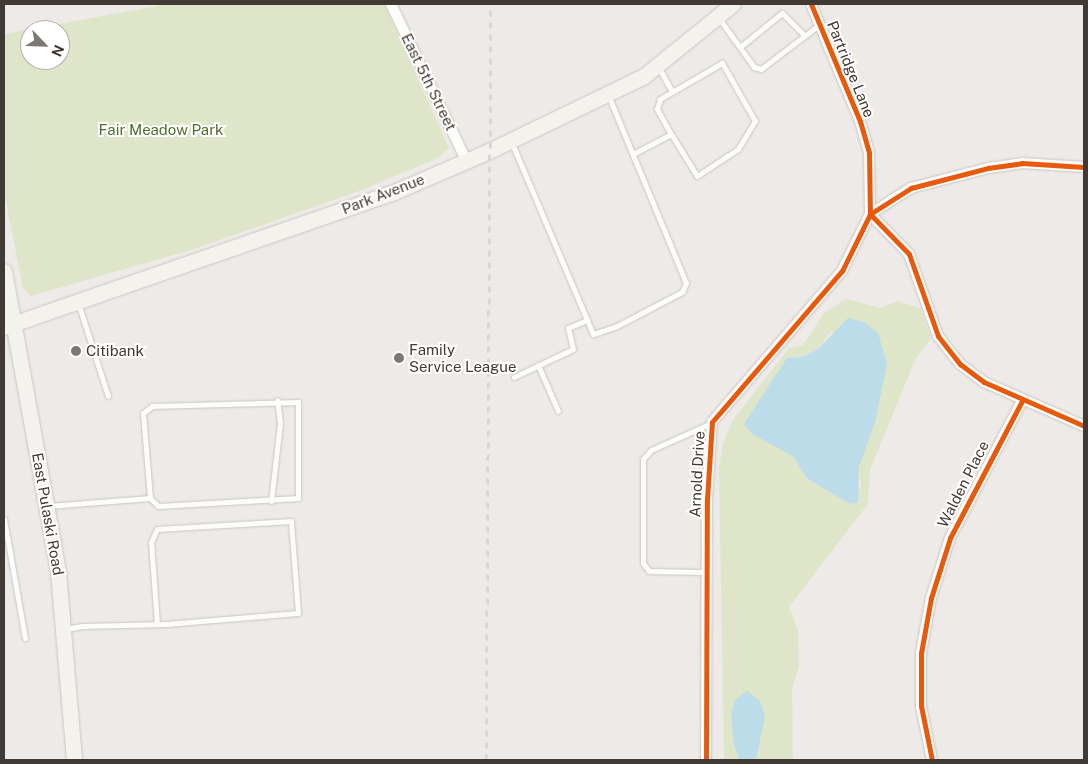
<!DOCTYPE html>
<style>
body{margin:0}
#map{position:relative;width:1088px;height:764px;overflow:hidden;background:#edeae7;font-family:"Public Sans",sans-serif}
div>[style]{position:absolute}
.green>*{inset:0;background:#dee5c9}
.water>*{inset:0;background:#bbdce8}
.roads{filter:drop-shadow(0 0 1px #c9c6c3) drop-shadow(0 0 1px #c9c6c3)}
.lane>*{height:5px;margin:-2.5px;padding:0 2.5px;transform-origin:2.5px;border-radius:2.5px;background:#fcfcfb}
.street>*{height:10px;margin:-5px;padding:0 5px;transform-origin:5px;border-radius:5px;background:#fcfcfb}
.secondary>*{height:15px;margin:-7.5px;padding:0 7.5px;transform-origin:7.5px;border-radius:7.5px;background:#f4f2ed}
.rail>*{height:3px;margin-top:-1.5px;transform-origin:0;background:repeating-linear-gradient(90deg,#d8d7d7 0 6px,transparent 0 12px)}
.cycleway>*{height:5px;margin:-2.5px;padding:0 2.5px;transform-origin:2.5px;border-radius:2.5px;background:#e8590c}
.dots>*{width:14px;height:14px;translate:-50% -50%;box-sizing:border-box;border:2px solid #fff;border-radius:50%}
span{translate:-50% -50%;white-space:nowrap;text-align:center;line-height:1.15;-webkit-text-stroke:4px #fff;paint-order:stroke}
.street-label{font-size:15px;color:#413a34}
.park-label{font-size:15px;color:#4f6c2e}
.poi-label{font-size:15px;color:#413a34}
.left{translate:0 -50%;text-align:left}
.frame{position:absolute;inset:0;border:5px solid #413a34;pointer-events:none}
.north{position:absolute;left:20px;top:20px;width:50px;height:50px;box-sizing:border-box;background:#fff;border:1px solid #b3b0ae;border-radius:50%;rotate:114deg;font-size:14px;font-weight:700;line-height:20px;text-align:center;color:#413a34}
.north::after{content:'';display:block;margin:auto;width:18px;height:22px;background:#7d7873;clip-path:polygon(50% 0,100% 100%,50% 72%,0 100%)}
</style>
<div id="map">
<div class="green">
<div style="clip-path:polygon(evenodd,168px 4px,384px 4px,449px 148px,438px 158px,362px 190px,194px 249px,31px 296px,23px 288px,4px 192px,4px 34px,168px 4px,30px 30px,60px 30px,60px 60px,30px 60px,30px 30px)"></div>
<div style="clip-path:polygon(evenodd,846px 299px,880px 308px,898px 301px,921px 309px,931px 338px,915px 360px,870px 470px,868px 504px,789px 607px,798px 631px,799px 665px,792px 688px,793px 760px,756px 760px,765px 717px,734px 745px,740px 760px,724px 760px,719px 468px,723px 444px,733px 420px,789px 348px,803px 345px,824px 313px,846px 299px,832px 331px,865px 448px,859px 467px,861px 489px,822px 487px,806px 479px,794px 457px,787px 358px,803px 357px,819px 347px,832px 331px)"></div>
</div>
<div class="water">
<div style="clip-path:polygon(848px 318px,864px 322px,878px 333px,887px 364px,875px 422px,859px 467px,858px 502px,850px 504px,806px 478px,794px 457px,752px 434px,744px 424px,787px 358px,803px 357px,819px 348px)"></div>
<div style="clip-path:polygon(747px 691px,760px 701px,765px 717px,756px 760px,740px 760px,734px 745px,731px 716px,735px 700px)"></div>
</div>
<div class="roads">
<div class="lane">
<div style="left:718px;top:17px;width:62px;rotate:54.2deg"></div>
<div style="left:754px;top:67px;width:7px;rotate:16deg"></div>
<div style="left:761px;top:69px;width:73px;rotate:-37.2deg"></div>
<div style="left:740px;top:47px;width:54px;rotate:-39deg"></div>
<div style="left:782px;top:13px;width:30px;rotate:45deg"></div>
<div style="left:659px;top:68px;width:26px;rotate:61deg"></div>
<div style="left:511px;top:141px;width:210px;rotate:67deg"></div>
<div style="left:593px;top:334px;width:23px;rotate:-18deg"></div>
<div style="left:615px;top:327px;width:76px;rotate:-27.6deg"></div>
<div style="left:682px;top:292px;width:10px;rotate:-66deg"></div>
<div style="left:686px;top:283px;width:204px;rotate:-112.5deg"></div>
<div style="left:633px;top:154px;width:43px;rotate:-27.8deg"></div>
<div style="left:671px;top:134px;width:49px;rotate:58.2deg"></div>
<div style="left:697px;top:176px;width:49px;rotate:-33.4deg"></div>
<div style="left:738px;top:149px;width:33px;rotate:-59deg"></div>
<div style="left:755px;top:121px;width:67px;rotate:-119.6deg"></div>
<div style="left:722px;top:63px;width:72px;rotate:149.9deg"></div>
<div style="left:660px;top:99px;width:10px;rotate:107deg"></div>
<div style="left:657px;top:109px;width:29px;rotate:61deg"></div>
<div style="left:78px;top:303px;width:42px;rotate:72deg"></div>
<div style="left:94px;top:353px;width:45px;rotate:72deg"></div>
<div style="left:538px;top:365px;width:50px;rotate:66.5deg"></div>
<div style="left:514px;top:377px;width:65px;rotate:-25.4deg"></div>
<div style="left:573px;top:349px;width:22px;rotate:-103deg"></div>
<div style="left:568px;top:328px;width:21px;rotate:-23deg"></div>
<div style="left:271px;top:501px;width:79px;rotate:-83.4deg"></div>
<div style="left:280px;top:423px;width:23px;rotate:-97deg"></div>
<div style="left:48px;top:506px;width:102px;rotate:-4.5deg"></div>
<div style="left:150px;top:498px;width:11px;rotate:45deg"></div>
<div style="left:158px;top:506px;width:140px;rotate:-3.3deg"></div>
<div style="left:298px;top:498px;width:96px;rotate:-90deg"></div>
<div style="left:298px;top:402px;width:146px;rotate:178.4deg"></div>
<div style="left:152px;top:406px;width:11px;rotate:142deg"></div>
<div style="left:143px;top:413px;width:85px;rotate:85.3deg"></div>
<div style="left:4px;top:519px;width:121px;rotate:80deg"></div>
<div style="left:706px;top:572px;width:57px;rotate:-179deg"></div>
<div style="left:649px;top:571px;width:10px;rotate:-127deg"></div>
<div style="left:643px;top:563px;width:104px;rotate:-90deg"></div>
<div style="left:643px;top:459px;width:12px;rotate:-48deg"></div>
<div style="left:651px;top:450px;width:66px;rotate:-24.2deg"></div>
<div style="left:66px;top:629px;width:16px;rotate:-11deg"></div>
<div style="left:82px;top:626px;width:84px;rotate:-1.4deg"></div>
<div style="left:166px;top:624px;width:132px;rotate:-4.8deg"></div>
<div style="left:298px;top:613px;width:92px;rotate:-94.4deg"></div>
<div style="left:291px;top:521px;width:134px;rotate:176.6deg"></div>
<div style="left:157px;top:529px;width:14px;rotate:115deg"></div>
<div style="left:151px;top:542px;width:81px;rotate:85.8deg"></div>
</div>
<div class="street">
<div style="left:391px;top:4px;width:173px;rotate:64.3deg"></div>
<div style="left:811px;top:4px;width:127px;rotate:67.3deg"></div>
<div style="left:860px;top:121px;width:33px;rotate:74deg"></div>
<div style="left:869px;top:153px;width:61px;rotate:89.1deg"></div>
<div style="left:870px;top:214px;width:56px;rotate:45.7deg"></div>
<div style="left:909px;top:254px;width:87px;rotate:70.5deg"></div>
<div style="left:938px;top:336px;width:36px;rotate:52deg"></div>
<div style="left:960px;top:364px;width:30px;rotate:37deg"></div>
<div style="left:984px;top:382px;width:109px;rotate:23.7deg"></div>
<div style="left:706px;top:760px;width:261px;rotate:-89.8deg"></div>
<div style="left:707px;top:499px;width:77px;rotate:-86.3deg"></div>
<div style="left:712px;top:422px;width:199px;rotate:-49.3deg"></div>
<div style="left:842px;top:271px;width:64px;rotate:-63.8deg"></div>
<div style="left:870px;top:214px;width:49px;rotate:-32.4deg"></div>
<div style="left:911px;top:188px;width:80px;rotate:-14.6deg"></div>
<div style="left:988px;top:168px;width:34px;rotate:-8deg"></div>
<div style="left:1022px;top:163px;width:62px;rotate:3.7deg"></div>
<div style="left:932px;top:760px;width:55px;rotate:-101.5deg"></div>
<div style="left:921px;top:706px;width:53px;rotate:-90deg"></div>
<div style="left:921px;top:653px;width:56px;rotate:-79.7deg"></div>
<div style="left:931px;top:598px;width:63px;rotate:-72.4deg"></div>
<div style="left:950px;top:538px;width:155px;rotate:-62.3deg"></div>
</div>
<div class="secondary">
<div style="left:4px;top:271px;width:306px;rotate:79.8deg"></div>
<div style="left:58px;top:572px;width:189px;rotate:85.1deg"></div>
<div style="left:4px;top:327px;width:410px;rotate:-19.1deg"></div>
<div style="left:392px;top:193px;width:106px;rotate:-23.4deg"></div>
<div style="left:489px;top:151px;width:172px;rotate:-25.8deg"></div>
<div style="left:644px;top:76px;width:114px;rotate:-39deg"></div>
</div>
</div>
<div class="rail">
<div style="left:486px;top:760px;width:756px;rotate:-89.62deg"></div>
</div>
<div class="cycleway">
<div style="left:811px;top:4px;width:127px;rotate:67.3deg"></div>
<div style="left:860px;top:121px;width:33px;rotate:74deg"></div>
<div style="left:869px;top:153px;width:61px;rotate:89.1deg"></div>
<div style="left:870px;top:214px;width:56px;rotate:45.7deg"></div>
<div style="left:909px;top:254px;width:87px;rotate:70.5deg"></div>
<div style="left:938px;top:336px;width:36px;rotate:52deg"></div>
<div style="left:960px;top:364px;width:30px;rotate:37deg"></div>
<div style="left:984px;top:382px;width:109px;rotate:23.7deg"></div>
<div style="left:706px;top:760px;width:261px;rotate:-89.8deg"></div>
<div style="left:707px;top:499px;width:77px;rotate:-86.3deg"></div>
<div style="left:712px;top:422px;width:199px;rotate:-49.3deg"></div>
<div style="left:842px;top:271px;width:64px;rotate:-63.8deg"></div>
<div style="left:870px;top:214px;width:49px;rotate:-32.4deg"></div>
<div style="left:911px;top:188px;width:80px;rotate:-14.6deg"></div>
<div style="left:988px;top:168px;width:34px;rotate:-8deg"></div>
<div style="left:1022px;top:163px;width:62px;rotate:3.7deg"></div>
<div style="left:932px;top:760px;width:55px;rotate:-101.5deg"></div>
<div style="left:921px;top:706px;width:53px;rotate:-90deg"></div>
<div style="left:921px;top:653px;width:56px;rotate:-79.7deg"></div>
<div style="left:931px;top:598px;width:63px;rotate:-72.4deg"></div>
<div style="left:950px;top:538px;width:155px;rotate:-62.3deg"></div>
</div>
<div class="dots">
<div style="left:76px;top:351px;background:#7d7873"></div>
<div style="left:399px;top:358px;background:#7d7873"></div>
</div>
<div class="street-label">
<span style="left:851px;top:69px;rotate:68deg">Partridge Lane</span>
<span style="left:429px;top:82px;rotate:64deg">East 5th Street</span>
<span style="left:383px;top:194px;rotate:-21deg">Park Avenue</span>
<span style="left:697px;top:474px;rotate:-87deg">Arnold Drive</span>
<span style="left:963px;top:484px;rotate:-63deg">Walden Place</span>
<span style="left:48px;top:514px;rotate:80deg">East Pulaski Road</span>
</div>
<div class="park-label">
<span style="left:161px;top:130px">Fair Meadow Park</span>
</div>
<div class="poi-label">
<span class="left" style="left:409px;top:358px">Family<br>Service League</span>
<span class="left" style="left:86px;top:351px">Citibank</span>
</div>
<div class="frame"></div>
<div class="north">N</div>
</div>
